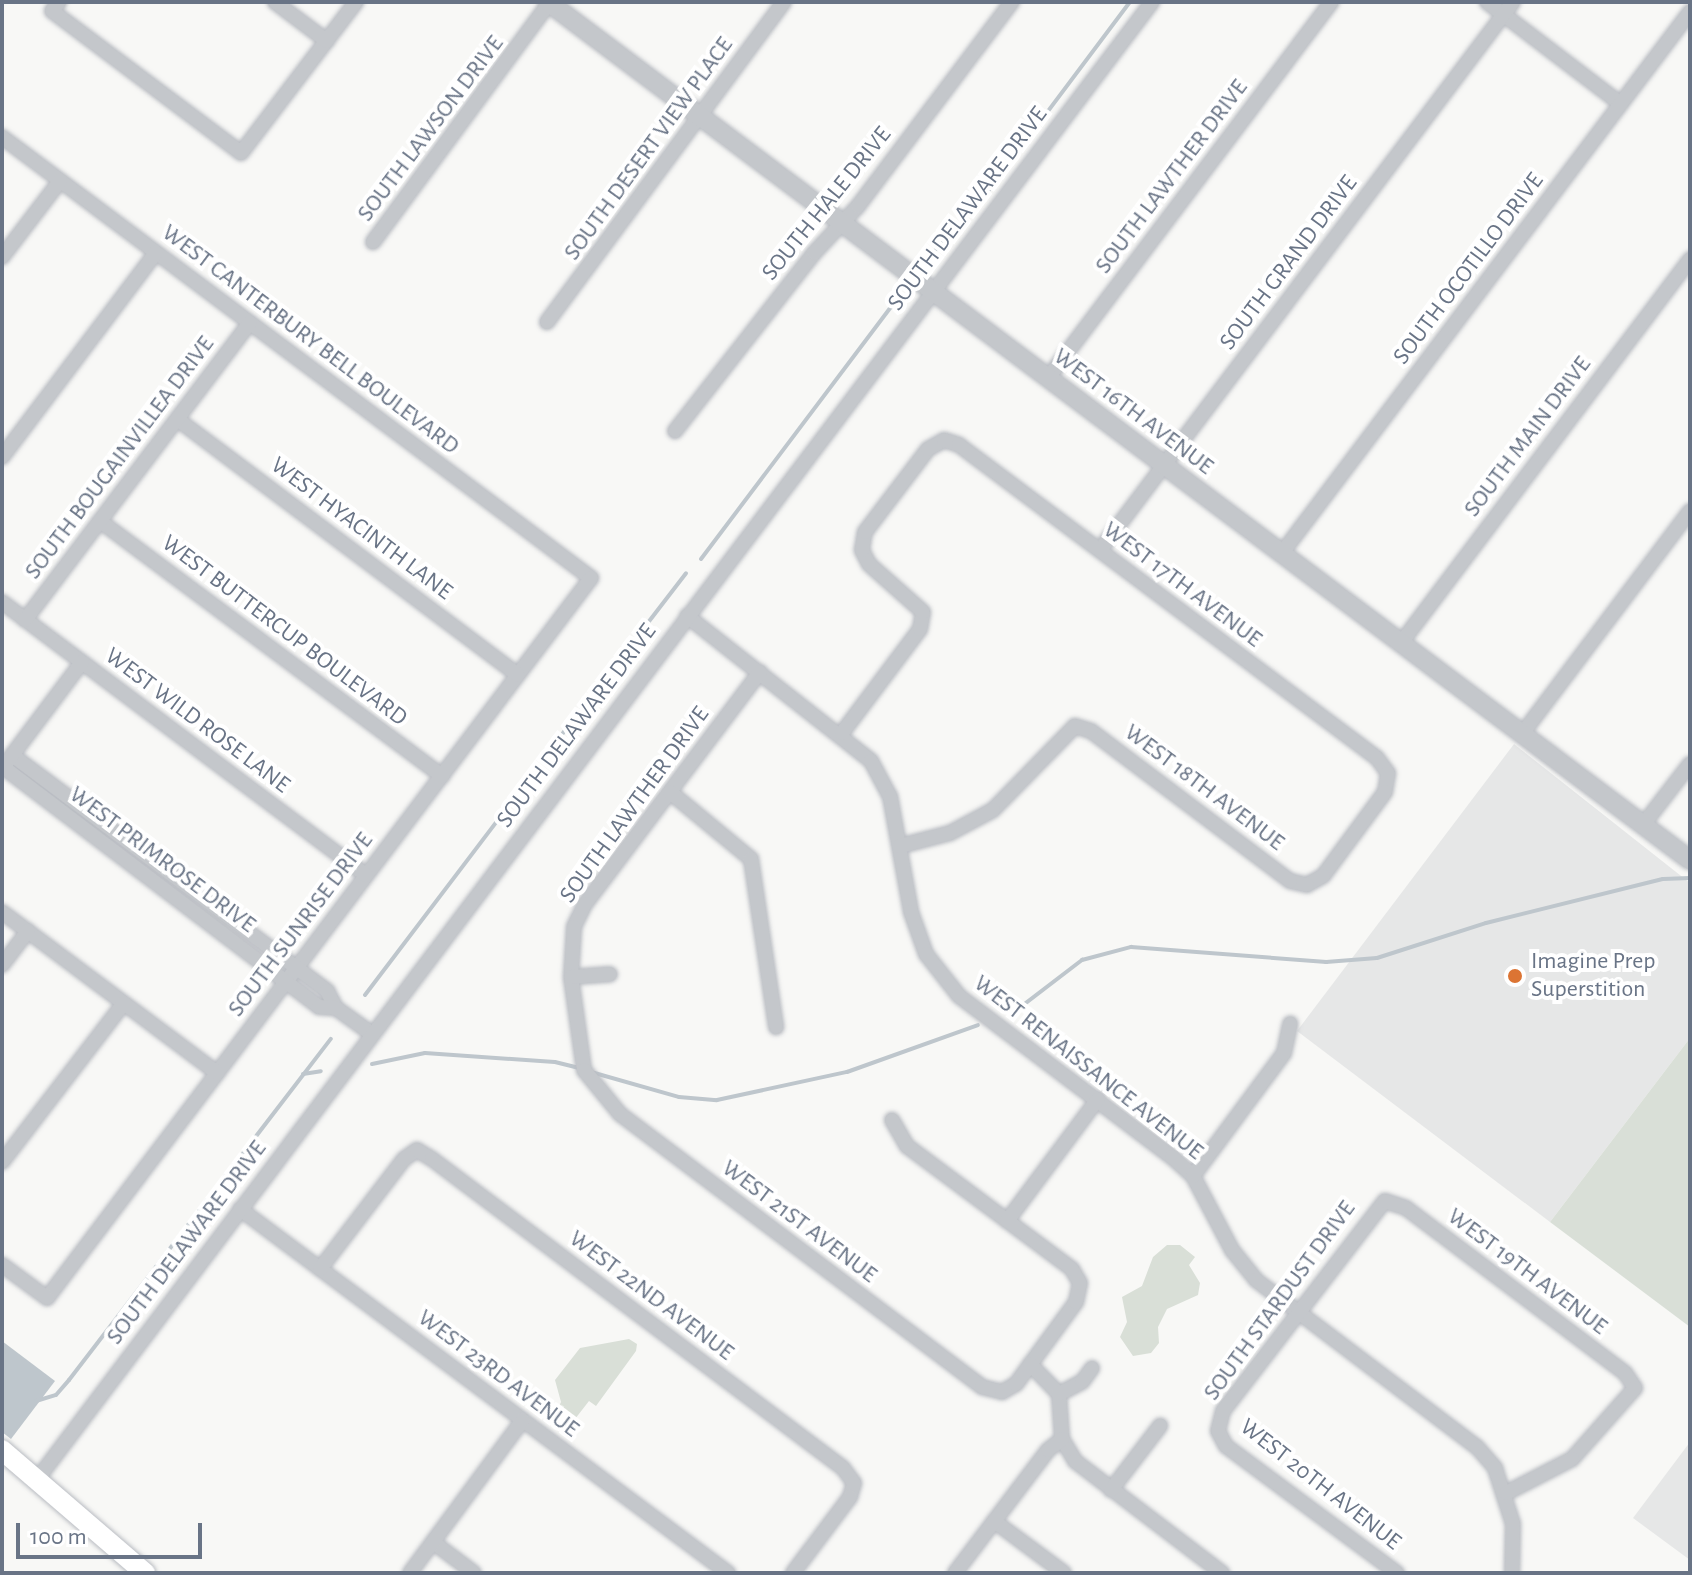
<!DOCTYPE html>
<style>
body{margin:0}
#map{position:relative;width:1692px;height:1575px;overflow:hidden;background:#f8f8f6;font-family:"Alegreya Sans",sans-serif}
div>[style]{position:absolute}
.built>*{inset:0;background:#e6e7e7}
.green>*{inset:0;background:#d9dfd7}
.water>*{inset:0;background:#bec6cc}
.stream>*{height:4px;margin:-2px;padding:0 2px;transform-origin:2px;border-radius:2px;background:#bec6cc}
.roads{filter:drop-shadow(0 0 2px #b9bcc2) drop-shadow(0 0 2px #b9bcc2)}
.minor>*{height:14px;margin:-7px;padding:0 7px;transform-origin:7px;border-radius:7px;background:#c4c7cb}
.tertiary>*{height:18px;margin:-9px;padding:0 9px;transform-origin:9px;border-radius:9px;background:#c4c7cb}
.secondary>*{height:20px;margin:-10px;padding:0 10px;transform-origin:10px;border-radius:10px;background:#fff}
.dots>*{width:22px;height:22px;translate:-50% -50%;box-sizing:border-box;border:4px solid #fff;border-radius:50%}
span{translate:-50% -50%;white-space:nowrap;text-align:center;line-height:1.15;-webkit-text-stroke:8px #fff;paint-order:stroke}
.street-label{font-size:24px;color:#697486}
.poi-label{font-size:24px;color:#697486}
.left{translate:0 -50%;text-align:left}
.frame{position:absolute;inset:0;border:4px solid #697486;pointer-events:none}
.scale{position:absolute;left:16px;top:1523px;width:186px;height:36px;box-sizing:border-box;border:4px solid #697486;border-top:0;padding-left:10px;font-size:24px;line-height:28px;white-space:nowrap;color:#697486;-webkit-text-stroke:6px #fff;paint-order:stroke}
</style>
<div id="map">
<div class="built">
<div style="clip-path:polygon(1514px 744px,1690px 883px,1690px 1038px,1550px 1222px,1297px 1031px)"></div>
<div style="clip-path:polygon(1690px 1442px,1690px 1560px,1633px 1518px)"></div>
</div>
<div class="green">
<div style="clip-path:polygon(1690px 1038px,1690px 1327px,1550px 1222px)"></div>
<div style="clip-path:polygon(1167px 1245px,1180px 1245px,1195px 1257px,1189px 1265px,1200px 1283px,1198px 1295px,1167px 1309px,1158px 1327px,1159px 1343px,1151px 1353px,1133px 1356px,1120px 1337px,1127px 1322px,1122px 1297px,1142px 1286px,1153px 1257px)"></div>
<div style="clip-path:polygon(629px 1339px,637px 1344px,636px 1351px,596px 1406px,589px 1401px,575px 1419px,568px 1413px,562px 1420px,555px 1415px,561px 1402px,555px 1380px,580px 1348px)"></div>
</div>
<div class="water">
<div style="clip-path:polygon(2px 1341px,55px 1381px,11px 1439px,2px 1432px)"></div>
</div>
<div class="stream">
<div style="left:927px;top:259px;width:71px;rotate:-46.7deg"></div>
<div style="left:976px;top:207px;width:256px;rotate:-53.1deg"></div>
<div style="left:701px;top:559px;width:319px;rotate:-53deg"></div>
<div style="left:553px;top:746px;width:218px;rotate:-52.4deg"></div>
<div style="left:365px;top:995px;width:278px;rotate:-52.8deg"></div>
<div style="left:1010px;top:1015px;width:91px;rotate:-37.4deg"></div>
<div style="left:1082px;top:960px;width:51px;rotate:-14.9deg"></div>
<div style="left:1131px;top:947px;width:196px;rotate:4.4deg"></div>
<div style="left:1326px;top:962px;width:51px;rotate:-4.5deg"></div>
<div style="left:1377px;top:958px;width:114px;rotate:-17.8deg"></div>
<div style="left:1486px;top:923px;width:182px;rotate:-14deg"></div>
<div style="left:1663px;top:879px;width:27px;rotate:-2deg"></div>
<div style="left:372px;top:1064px;width:54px;rotate:-11.7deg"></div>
<div style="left:425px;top:1053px;width:130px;rotate:4deg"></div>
<div style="left:555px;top:1062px;width:25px;rotate:14deg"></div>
<div style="left:591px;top:1072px;width:91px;rotate:15.9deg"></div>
<div style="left:679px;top:1097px;width:38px;rotate:5deg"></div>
<div style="left:717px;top:1100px;width:133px;rotate:-12.2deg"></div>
<div style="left:847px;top:1072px;width:139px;rotate:-19.7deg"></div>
<div style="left:303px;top:1074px;width:18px;rotate:-9deg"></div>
<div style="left:36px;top:1401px;width:21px;rotate:-17deg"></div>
<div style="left:56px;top:1395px;width:20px;rotate:-49deg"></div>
<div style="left:69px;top:1380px;width:430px;rotate:-52.5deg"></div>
</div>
<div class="roads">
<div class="minor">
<div style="left:59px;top:2px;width:11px;rotate:128deg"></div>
<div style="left:52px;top:11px;width:236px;rotate:36.9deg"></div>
<div style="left:241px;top:153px;width:190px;rotate:-52.7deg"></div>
<div style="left:275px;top:2px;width:65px;rotate:36.9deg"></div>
<div style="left:1487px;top:2px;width:168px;rotate:37.3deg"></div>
<div style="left:2px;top:137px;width:736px;rotate:36.82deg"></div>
<div style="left:591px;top:578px;width:902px;rotate:127.07deg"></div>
<div style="left:47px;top:1298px;width:56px;rotate:-143.7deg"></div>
<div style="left:373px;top:242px;width:298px;rotate:-53.6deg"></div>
<div style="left:2px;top:257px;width:96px;rotate:-52.7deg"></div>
<div style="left:547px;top:322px;width:398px;rotate:-53.5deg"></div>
<div style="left:1048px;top:378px;width:471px;rotate:-53deg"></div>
<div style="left:177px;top:419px;width:426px;rotate:36.9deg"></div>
<div style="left:675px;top:431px;width:226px;rotate:-52deg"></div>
<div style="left:814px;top:253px;width:64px;rotate:-46.9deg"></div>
<div style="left:858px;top:206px;width:256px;rotate:-53deg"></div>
<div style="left:2px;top:457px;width:256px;rotate:-53deg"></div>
<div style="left:100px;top:521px;width:427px;rotate:36.7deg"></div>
<div style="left:1100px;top:550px;width:686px;rotate:-53deg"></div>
<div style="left:1282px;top:553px;width:678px;rotate:-52.98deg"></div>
<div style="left:2px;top:602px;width:455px;rotate:36.9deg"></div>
<div style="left:687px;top:616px;width:234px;rotate:38.2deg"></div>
<div style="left:871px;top:761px;width:40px;rotate:62deg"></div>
<div style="left:890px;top:796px;width:118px;rotate:79.7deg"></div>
<div style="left:911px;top:912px;width:45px;rotate:70.3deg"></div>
<div style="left:926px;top:954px;width:53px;rotate:51.8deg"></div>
<div style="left:959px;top:996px;width:267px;rotate:37.1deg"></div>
<div style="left:1172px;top:1157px;width:28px;rotate:42deg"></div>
<div style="left:1193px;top:1176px;width:84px;rotate:62.2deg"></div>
<div style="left:1232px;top:1250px;width:38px;rotate:51deg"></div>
<div style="left:1256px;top:1280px;width:277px;rotate:37.1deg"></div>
<div style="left:1477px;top:1447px;width:28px;rotate:49deg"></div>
<div style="left:1495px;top:1468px;width:59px;rotate:72.2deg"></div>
<div style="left:1513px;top:1524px;width:49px;rotate:91.2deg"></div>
<div style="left:25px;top:620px;width:373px;rotate:-52.9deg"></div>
<div style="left:1401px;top:643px;width:481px;rotate:-53deg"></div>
<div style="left:760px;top:672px;width:291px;rotate:127deg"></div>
<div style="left:585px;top:904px;width:25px;rotate:116deg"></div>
<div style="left:574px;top:927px;width:50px;rotate:93.4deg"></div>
<div style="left:571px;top:977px;width:94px;rotate:82deg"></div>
<div style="left:584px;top:1070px;width:57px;rotate:50.7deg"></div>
<div style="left:620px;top:1114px;width:453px;rotate:37deg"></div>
<div style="left:982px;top:1387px;width:21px;rotate:14deg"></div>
<div style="left:1002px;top:1392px;width:16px;rotate:-30deg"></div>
<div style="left:1016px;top:1384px;width:102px;rotate:-53.8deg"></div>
<div style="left:1076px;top:1302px;width:19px;rotate:-78deg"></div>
<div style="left:1080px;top:1283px;width:16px;rotate:-120deg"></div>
<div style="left:1072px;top:1269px;width:206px;rotate:-143.3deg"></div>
<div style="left:907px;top:1146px;width:30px;rotate:-120deg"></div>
<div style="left:842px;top:733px;width:130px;rotate:-53.1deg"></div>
<div style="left:920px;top:629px;width:17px;rotate:-80deg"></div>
<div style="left:923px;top:612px;width:72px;rotate:-138.4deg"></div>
<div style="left:869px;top:564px;width:16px;rotate:-117deg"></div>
<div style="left:862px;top:550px;width:18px;rotate:-81deg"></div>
<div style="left:865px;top:532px;width:104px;rotate:-52.8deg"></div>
<div style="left:928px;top:449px;width:18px;rotate:-29deg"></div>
<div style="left:944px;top:440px;width:16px;rotate:18deg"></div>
<div style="left:959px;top:445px;width:522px;rotate:36.83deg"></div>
<div style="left:1377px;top:758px;width:19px;rotate:54deg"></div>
<div style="left:1388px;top:773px;width:19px;rotate:99deg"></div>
<div style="left:1385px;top:792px;width:104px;rotate:126.4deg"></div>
<div style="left:1323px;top:876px;width:18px;rotate:151deg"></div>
<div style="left:1307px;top:885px;width:17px;rotate:-167deg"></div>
<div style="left:1290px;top:881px;width:249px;rotate:-143deg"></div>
<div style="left:1091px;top:731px;width:17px;rotate:-163deg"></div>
<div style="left:1075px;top:726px;width:117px;rotate:134.3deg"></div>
<div style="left:993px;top:810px;width:49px;rotate:151.9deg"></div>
<div style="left:950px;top:833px;width:52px;rotate:165.4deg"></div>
<div style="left:1522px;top:734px;width:279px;rotate:-53deg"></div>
<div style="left:12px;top:755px;width:394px;rotate:36.8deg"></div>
<div style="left:327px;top:991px;width:19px;rotate:62deg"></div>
<div style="left:336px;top:1008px;width:44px;rotate:35.8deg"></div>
<div style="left:7px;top:762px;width:125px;rotate:-53.1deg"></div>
<div style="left:3px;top:767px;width:397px;rotate:37.2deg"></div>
<div style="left:319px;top:1007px;width:17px;rotate:3deg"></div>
<div style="left:670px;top:792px;width:105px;rotate:39.6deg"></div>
<div style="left:751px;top:859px;width:170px;rotate:81.5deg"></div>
<div style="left:1643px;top:825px;width:77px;rotate:-52.4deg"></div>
<div style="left:2px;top:912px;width:269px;rotate:36.8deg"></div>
<div style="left:2px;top:965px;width:43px;rotate:-52.6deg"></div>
<div style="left:571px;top:977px;width:39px;rotate:-4deg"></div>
<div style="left:2px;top:1162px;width:200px;rotate:-52.5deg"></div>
<div style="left:1193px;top:1176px;width:153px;rotate:-53.5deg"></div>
<div style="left:1284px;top:1053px;width:30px;rotate:-78deg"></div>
<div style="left:240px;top:1209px;width:609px;rotate:36.72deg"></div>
<div style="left:1007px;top:1221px;width:152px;rotate:-53.3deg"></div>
<div style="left:320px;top:1269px;width:138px;rotate:-52.6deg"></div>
<div style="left:404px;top:1159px;width:16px;rotate:-35deg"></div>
<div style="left:417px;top:1150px;width:17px;rotate:31deg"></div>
<div style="left:432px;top:1159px;width:514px;rotate:36.94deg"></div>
<div style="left:843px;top:1468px;width:19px;rotate:54deg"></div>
<div style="left:854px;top:1483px;width:15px;rotate:106deg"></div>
<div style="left:850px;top:1497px;width:95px;rotate:126.9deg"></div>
<div style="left:1030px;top:1364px;width:42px;rotate:46deg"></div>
<div style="left:1059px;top:1394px;width:45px;rotate:86.2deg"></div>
<div style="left:1062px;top:1439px;width:26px;rotate:59deg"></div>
<div style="left:1075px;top:1461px;width:185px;rotate:37.3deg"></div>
<div style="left:1059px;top:1394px;width:26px;rotate:-28deg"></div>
<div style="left:1082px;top:1382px;width:17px;rotate:-54deg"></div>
<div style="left:39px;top:1477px;width:1848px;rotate:-52.96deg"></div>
<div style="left:1111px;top:1490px;width:81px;rotate:-52.6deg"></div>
<div style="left:994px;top:1521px;width:87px;rotate:36.6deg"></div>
<div style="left:433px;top:1542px;width:51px;rotate:37.1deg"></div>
<div style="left:410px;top:1573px;width:190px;rotate:-53.6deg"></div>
<div style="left:955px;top:1573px;width:154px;rotate:-52.9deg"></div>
<div style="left:1048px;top:1450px;width:18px;rotate:-38deg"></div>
<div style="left:1397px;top:1573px;width:213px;rotate:-143.4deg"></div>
<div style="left:1226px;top:1446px;width:17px;rotate:-118deg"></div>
<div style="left:1218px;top:1431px;width:21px;rotate:-76deg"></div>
<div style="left:1223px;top:1411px;width:265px;rotate:-52.4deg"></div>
<div style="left:1385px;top:1201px;width:22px;rotate:18deg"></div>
<div style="left:1406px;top:1208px;width:274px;rotate:37deg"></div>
<div style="left:1625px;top:1373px;width:18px;rotate:56deg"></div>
<div style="left:1635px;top:1388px;width:95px;rotate:131.6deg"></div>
<div style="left:1572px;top:1459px;width:74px;rotate:152.7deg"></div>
</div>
<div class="tertiary">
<div style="left:548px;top:2px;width:1428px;rotate:36.92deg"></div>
</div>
<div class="secondary">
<div style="left:2px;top:1450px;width:189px;rotate:40.7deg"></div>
</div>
</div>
<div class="dots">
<div style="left:1515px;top:976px;background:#dc7433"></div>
</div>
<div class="street-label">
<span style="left:431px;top:129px;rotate:-53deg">SOUTH LAWSON DRIVE</span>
<span style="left:649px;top:149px;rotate:-54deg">SOUTH DESERT VIEW PLACE</span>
<span style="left:1172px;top:177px;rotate:-53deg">SOUTH LAWTHER DRIVE</span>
<span style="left:827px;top:204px;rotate:-51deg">SOUTH HALE DRIVE</span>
<span style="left:968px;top:209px;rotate:-53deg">SOUTH DELAWARE DRIVE</span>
<span style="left:1289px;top:263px;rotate:-53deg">SOUTH GRAND DRIVE</span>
<span style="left:1469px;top:269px;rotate:-53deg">SOUTH OCOTILLO DRIVE</span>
<span style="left:310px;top:340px;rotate:37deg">WEST CANTERBURY BELL BOULEVARD</span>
<span style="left:1133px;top:412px;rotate:37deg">WEST 16TH AVENUE</span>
<span style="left:1528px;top:437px;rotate:-53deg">SOUTH MAIN DRIVE</span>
<span style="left:120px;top:458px;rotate:-53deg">SOUTH BOUGAINVILLEA DRIVE</span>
<span style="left:361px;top:529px;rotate:37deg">WEST HYACINTH LANE</span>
<span style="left:1182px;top:585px;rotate:37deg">WEST 17TH AVENUE</span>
<span style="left:284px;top:631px;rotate:37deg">WEST BUTTERCUP BOULEVARD</span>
<span style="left:197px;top:721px;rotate:37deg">WEST WILD ROSE LANE</span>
<span style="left:577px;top:726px;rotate:-53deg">SOUTH DELAWARE DRIVE</span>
<span style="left:1204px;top:788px;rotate:37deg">WEST 18TH AVENUE</span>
<span style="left:635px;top:805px;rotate:-54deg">SOUTH LAWTHER DRIVE</span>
<span style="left:162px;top:860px;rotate:37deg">WEST PRIMROSE DRIVE</span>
<span style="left:301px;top:925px;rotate:-53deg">SOUTH SUNRISE DRIVE</span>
<span style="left:1088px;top:1068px;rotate:38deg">WEST RENAISSANCE AVENUE</span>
<span style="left:799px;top:1222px;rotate:37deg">WEST 21ST AVENUE</span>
<span style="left:187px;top:1243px;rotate:-53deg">SOUTH DELAWARE DRIVE</span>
<span style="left:1527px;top:1272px;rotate:37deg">WEST 19TH AVENUE</span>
<span style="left:651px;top:1296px;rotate:37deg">WEST 22ND AVENUE</span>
<span style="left:1280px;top:1301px;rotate:-54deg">SOUTH STARDUST DRIVE</span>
<span style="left:498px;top:1374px;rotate:37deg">WEST 23RD AVENUE</span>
<span style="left:1320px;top:1485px;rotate:38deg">WEST 20TH AVENUE</span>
</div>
<div class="poi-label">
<span class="left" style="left:1531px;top:976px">Imagine Prep<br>Superstition</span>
</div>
<div class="frame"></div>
<div class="scale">100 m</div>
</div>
